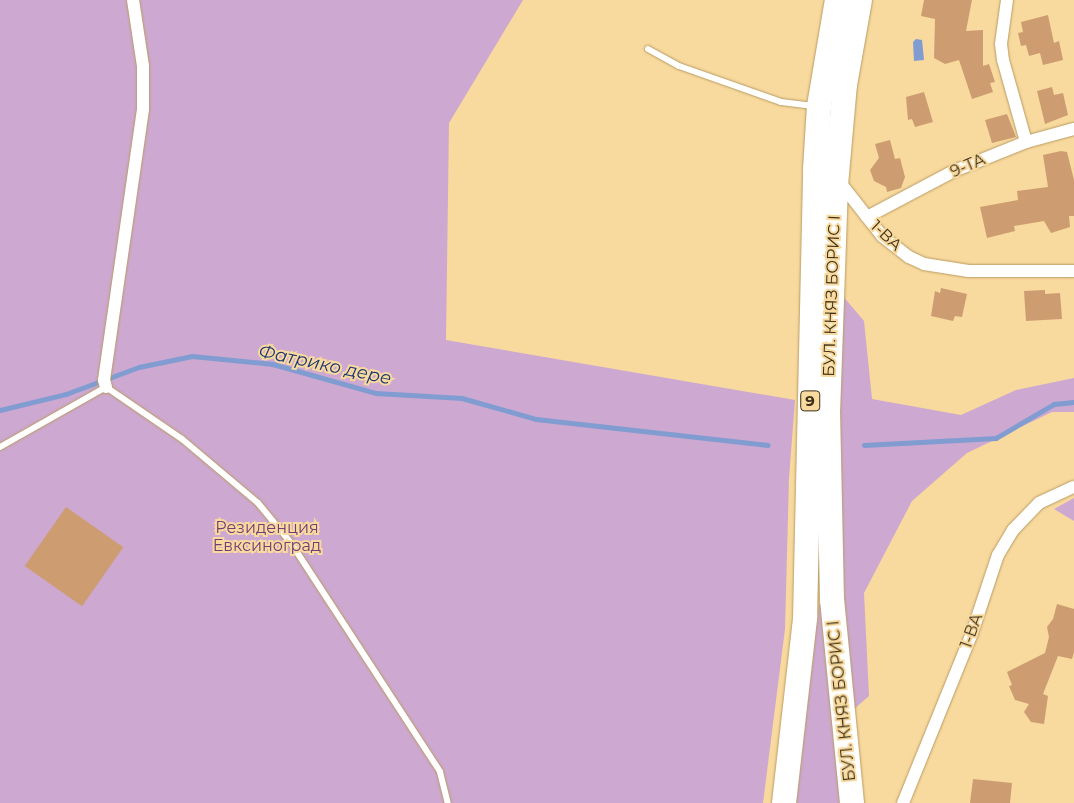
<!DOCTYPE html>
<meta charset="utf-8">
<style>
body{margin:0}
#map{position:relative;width:1074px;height:803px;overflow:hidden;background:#f8d99e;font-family:Montserrat,sans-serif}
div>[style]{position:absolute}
.green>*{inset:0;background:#cda8d1}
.water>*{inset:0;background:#819cd1}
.stream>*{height:4.5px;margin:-2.25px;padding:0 2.25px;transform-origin:2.25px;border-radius:2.25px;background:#819cd1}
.building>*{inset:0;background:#cd9d71;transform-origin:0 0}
.roads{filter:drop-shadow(0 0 1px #b99c63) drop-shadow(0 0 1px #b99c63)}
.lane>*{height:6px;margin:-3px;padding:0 3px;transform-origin:3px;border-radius:3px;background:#fff}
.street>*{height:12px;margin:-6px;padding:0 6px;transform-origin:6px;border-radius:6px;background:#fff}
.highway>*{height:24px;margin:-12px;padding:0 12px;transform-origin:12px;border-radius:12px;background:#fff}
span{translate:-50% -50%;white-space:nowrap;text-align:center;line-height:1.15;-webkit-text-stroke:4px #f8d99e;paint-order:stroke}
.shield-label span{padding:1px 4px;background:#f8d99e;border:1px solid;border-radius:4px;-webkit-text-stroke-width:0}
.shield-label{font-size:15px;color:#3b2f17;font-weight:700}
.street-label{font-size:16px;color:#3b2f17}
.park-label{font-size:16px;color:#723c79}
.water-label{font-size:18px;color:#1a3776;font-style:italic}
</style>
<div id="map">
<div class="green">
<div style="clip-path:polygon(0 0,523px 0,449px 123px,446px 340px,795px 400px,789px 478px,785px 629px,763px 803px,0 803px)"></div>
<div style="clip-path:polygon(842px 295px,864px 321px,872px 399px,961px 415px,1016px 390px,1074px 378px,1074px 412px,1052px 412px,967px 453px,912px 501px,864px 593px,869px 696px,853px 710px,837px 524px)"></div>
<div style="clip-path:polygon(1074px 498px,1074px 521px,1054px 509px)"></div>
<div style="clip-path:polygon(819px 604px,825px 605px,844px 803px,796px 803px)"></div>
</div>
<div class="water">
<div style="clip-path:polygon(916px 39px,922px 40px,924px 60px,914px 61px,913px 42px)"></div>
</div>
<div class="stream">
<div style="left:0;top:410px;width:68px;rotate:-13.6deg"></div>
<div style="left:66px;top:394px;width:78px;rotate:-20.3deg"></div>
<div style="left:139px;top:367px;width:54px;rotate:-11.7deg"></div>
<div style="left:192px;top:356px;width:81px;rotate:5.6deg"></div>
<div style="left:273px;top:364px;width:107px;rotate:15.7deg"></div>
<div style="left:376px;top:393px;width:86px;rotate:3.3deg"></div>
<div style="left:462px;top:398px;width:77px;rotate:15.8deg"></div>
<div style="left:536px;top:419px;width:233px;rotate:6.4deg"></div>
<div style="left:864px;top:445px;width:132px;rotate:-3deg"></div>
<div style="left:996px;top:438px;width:67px;rotate:-30.4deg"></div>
<div style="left:1054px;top:404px;width:20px;rotate:-6deg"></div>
</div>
<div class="building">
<div style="clip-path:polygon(924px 0,972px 0,966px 31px,983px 30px,983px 66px,989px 64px,995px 82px,990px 83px,993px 92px,972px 99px,959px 60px,945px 64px,934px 58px,935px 19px,921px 16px)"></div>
<div style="clip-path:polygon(1048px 15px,1054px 43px,1059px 41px,1063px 60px,1043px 65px,1040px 53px,1029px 56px,1026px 45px,1021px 46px,1018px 33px,1023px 32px,1021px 22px)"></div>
<div style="clip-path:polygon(1052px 87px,1054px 95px,1063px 93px,1068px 115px,1045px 124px,1037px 91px)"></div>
<div style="clip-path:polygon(924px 92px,933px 122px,915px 127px,912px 119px,908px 120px,906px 97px)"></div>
<div style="clip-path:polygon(1007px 114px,1016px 137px,992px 143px,985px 120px)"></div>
<div style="clip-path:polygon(890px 140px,895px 159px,900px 158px,905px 177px,901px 188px,887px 192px,886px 187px,874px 181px,870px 170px,879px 158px,875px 144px)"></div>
<div style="clip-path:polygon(1061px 151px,1067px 152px,1074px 180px,1074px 216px,1069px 216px,1070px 227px,1051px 233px,1044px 221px,1014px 226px,1015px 231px,987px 238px,980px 207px,1018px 200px,1017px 191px,1048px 187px,1043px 155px)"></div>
<div style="clip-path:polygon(941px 288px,967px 294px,962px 317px,955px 316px,953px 321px,931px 316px,935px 291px,940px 293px)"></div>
<div style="clip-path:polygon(1045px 290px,1045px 294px,1060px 293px,1062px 319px,1026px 321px,1024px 291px)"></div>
<div style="left:66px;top:507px;width:70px;height:72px;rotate:35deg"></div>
<div style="clip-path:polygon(1057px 604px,1074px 609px,1074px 652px,1072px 659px,1058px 656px,1043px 694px,1048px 696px,1044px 724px,1031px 722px,1024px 712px,1029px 704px,1015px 700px,1009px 686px,1012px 685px,1007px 672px,1045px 653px,1049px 637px,1047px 627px,1053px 619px)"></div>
<div style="clip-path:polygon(973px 779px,1012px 783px,1010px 803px,970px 803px)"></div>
</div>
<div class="roads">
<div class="lane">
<div style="left:648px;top:49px;width:35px;rotate:29deg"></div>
<div style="left:679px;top:66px;width:108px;rotate:19.4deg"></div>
<div style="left:781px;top:102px;width:35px;rotate:7deg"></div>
<div style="left:0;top:447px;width:122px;rotate:-29.5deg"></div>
<div style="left:106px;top:387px;width:92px;rotate:34.4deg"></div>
<div style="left:182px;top:439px;width:99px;rotate:40.1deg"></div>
<div style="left:258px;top:503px;width:52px;rotate:50.5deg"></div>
<div style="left:291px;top:543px;width:273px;rotate:56.9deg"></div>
<div style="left:440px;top:772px;width:32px;rotate:76deg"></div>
</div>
<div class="street">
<div style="left:1007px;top:0;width:44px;rotate:97.8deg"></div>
<div style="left:1001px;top:44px;width:16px;rotate:83deg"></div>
<div style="left:1003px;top:60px;width:85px;rotate:74.3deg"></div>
<div style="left:838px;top:180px;width:71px;rotate:51.8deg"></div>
<div style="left:882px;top:236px;width:34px;rotate:38deg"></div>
<div style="left:909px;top:257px;width:17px;rotate:25deg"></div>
<div style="left:924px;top:264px;width:45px;rotate:9deg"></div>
<div style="left:968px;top:271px;width:106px"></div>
<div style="left:867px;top:217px;width:98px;rotate:-27.9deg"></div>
<div style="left:954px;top:171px;width:78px;rotate:-21.9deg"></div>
<div style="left:1026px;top:142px;width:50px;rotate:-15.2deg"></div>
<div style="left:106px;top:387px;width:7px;rotate:-106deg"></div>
<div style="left:104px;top:380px;width:274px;rotate:-81.8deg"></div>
<div style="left:143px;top:109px;width:43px;rotate:-90deg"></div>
<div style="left:143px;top:66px;width:67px;rotate:-98.6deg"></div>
<div style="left:903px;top:803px;width:183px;rotate:-67.9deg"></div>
<div style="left:972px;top:633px;width:82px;rotate:-71.6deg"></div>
<div style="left:998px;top:555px;width:29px;rotate:-59deg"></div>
<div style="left:1013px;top:530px;width:37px;rotate:-46deg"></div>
<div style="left:1039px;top:503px;width:38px;rotate:-25deg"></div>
</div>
<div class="highway">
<div style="left:784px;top:803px;width:186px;rotate:-83.5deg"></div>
<div style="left:805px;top:618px;width:449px;rotate:-88.7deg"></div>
<div style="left:815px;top:169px;width:63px;rotate:-86.4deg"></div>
<div style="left:819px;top:106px;width:108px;rotate:-80.4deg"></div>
<div style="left:852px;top:803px;width:204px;rotate:-95.6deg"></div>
<div style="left:832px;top:600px;width:186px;rotate:-91.2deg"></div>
<div style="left:828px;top:414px;width:229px;rotate:-88deg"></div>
<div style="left:836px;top:185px;width:100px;rotate:-84.9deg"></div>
<div style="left:845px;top:85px;width:86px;rotate:-80deg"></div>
</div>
</div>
<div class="shield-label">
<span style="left:810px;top:401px">9</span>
</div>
<div class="street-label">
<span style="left:968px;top:166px;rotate:-23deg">9-ТА</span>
<span style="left:886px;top:236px;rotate:44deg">1-ВА</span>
<span style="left:832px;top:296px;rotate:-88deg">БУЛ. КНЯЗ БОРИС I</span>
<span style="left:972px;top:631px;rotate:-70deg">1-ВА</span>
<span style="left:842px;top:701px;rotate:-96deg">БУЛ. КНЯЗ БОРИС I</span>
</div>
<div class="park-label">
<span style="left:267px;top:537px">Резиденция<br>Евксиноград</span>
</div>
<div class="water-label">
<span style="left:325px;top:365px;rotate:12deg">Фатрико дере</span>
</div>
</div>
